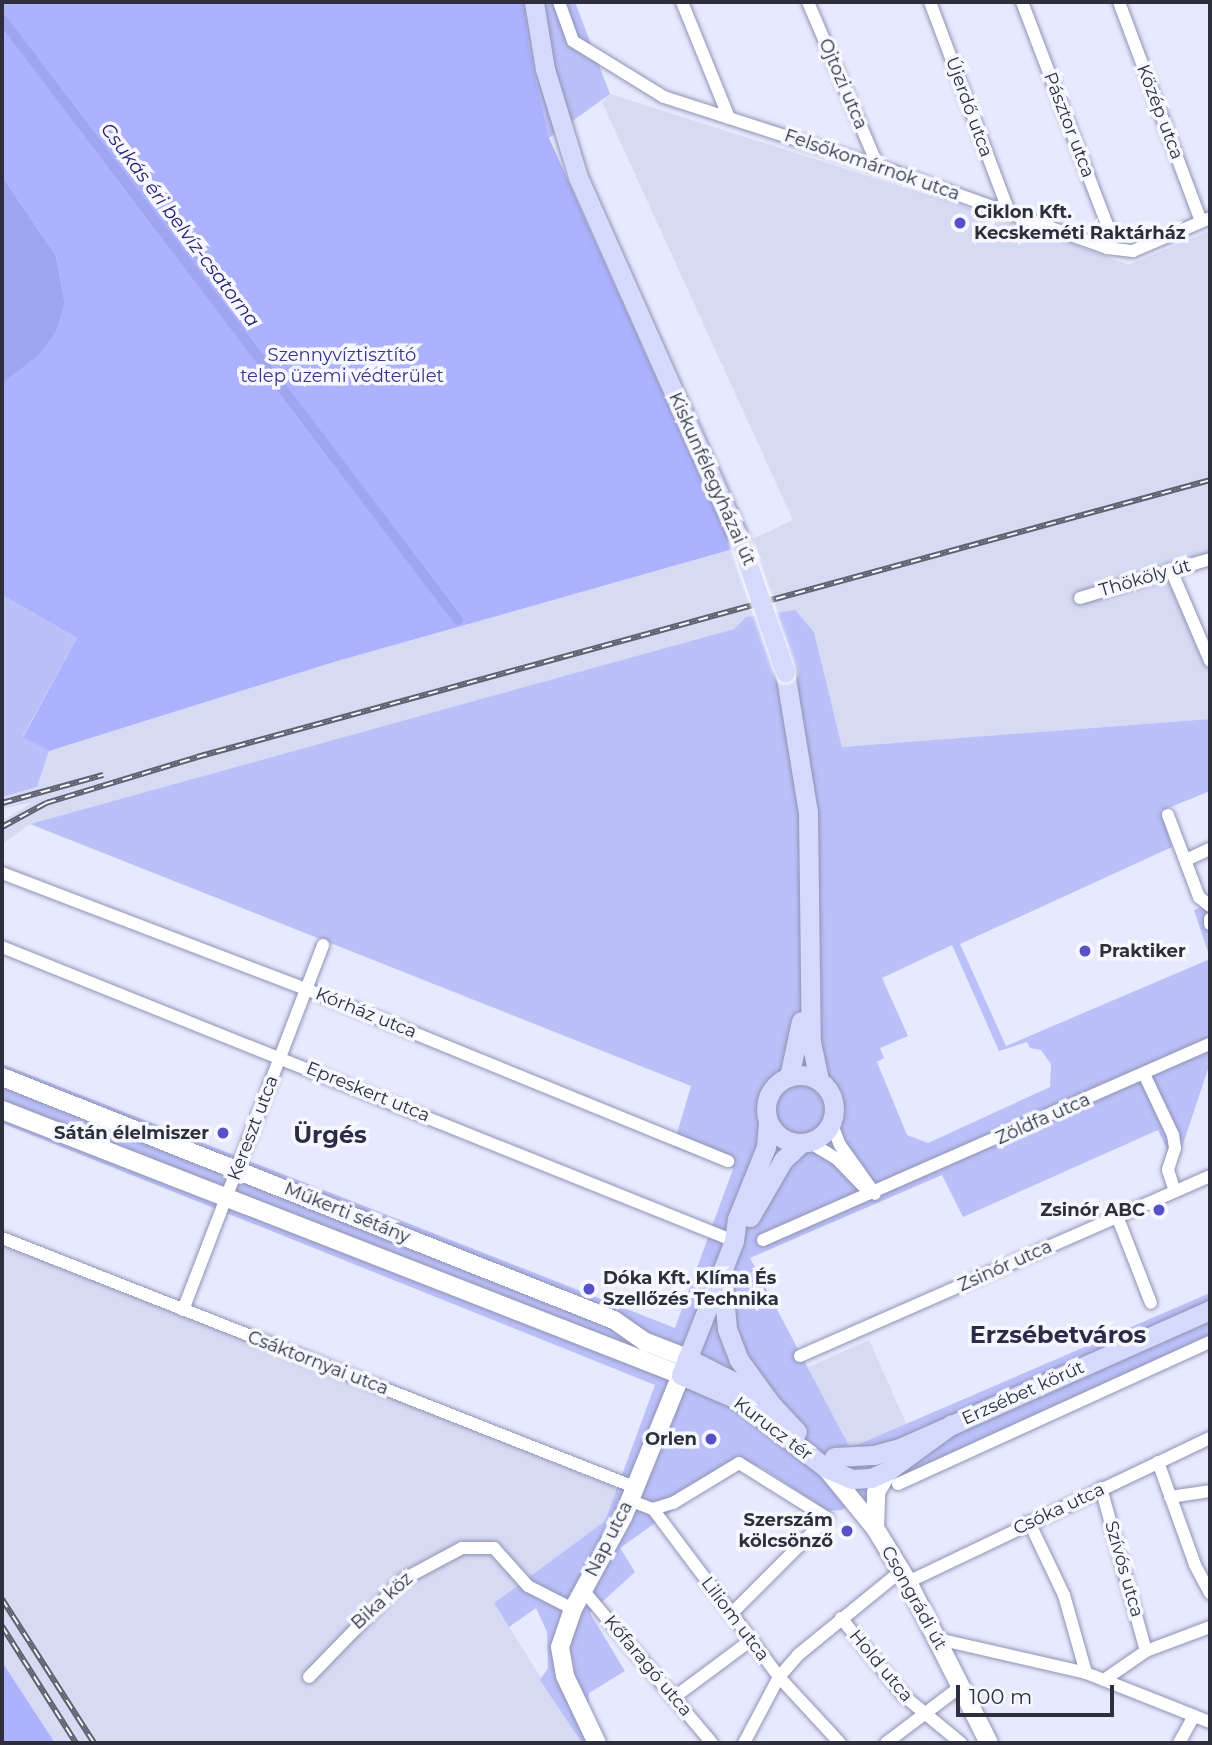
<!DOCTYPE html>
<meta charset="utf-8">
<style>
body{margin:0}
#map{position:relative;width:1212px;height:1745px;overflow:hidden;background:#e7e9fe;font-family:Montserrat,sans-serif}
div>[style]{position:absolute}
.built>*{inset:0;background:#d6daf2;transform-origin:0 0}
.green>*{inset:0;background:#bbc0f9}
.forest>*{inset:0;background:#acb2fd}
.water>*{inset:0;background:#9fa5ee}
.canal>*{height:10px;margin:-5px;padding:0 5px;transform-origin:5px;border-radius:5px;background:#9fa5ee}
.roads{filter:drop-shadow(0 0 2px #8f93b3) drop-shadow(0 0 2px #8f93b3)}
.street>*{height:12px;margin:-6px;padding:0 6px;transform-origin:6px;border-radius:6px;background:#fff}
.secondary>*{height:18px;margin:-9px;padding:0 9px;transform-origin:9px;border-radius:9px;background:#fff}
.primary>*{height:19px;margin:-9.5px;padding:0 9.5px;transform-origin:9.5px;border-radius:9.5px;background:#d5d9fb}
.primary>.ring{margin:-9.5px;padding:0;box-sizing:content-box;background:none;border:19px solid #d5d9fb;border-radius:50%}
.rail>*{height:6px;margin-top:-3px;transform-origin:0;background:repeating-linear-gradient(90deg,#f7f7ff 0 10px,#5f6170 0 20px);box-sizing:border-box;border-block:2px solid #5f6170}
.bridges{filter:drop-shadow(0 0 2px #fff) drop-shadow(0 0 2px #fff)}
.primary-bridge>*{height:19px;margin:-9.5px;padding:0 9.5px;transform-origin:9.5px;border-radius:9.5px;background:#d5d9fb}
.dots>*{width:19px;height:19px;translate:-50% -50%;box-sizing:border-box;border:4px solid #f7f7ff;border-radius:50%}
span{translate:-50% -50%;white-space:nowrap;text-align:center;line-height:1.15;-webkit-text-stroke:7px #f7f7ff;paint-order:stroke}
.street-label{font-size:18px;color:#2e2f3d}
.poi-label{font-size:18px;color:#2e2f3d;font-weight:700}
.left{translate:0 -50%;text-align:left}
.right{translate:-100% -50%;text-align:right}
.park-label{font-size:18px;color:#383488}
.water-label{font-size:19px;color:#24196d;font-style:italic}
.district-label{font-size:24px;color:#2a2c46;font-weight:700}
.frame{position:absolute;inset:0;border:4px solid #2e2f3d;pointer-events:none}
.scale{position:absolute;left:956px;top:1685px;width:158px;height:32px;box-sizing:border-box;border:4px solid #2e2f3d;border-top:0;padding-left:9px;font-size:21px;line-height:24px;white-space:nowrap;color:#2e2f3d;-webkit-text-stroke:5px #f7f7ff;paint-order:stroke}
</style>
<div id="map">
<div class="built">
<div style="clip-path:polygon(610px 94px,1028px 227px,1128px 265px,1210px 231px,1210px 554px,1171px 567px,1210px 671px,1210px 719px,842px 747px,814px 632px,794px 610px,746px 617px,734px 629px,30px 824px,2px 844px,2px 821px,33px 802px,2px 809px,2px 797px,37px 787px,49px 751px,334px 662px,732px 549px,793px 520px,602px 102px)"></div>
<div style="clip-path:polygon(2px 1239px,619px 1489px,605px 1521px,494px 1603px,582px 1743px,55px 1743px,2px 1662px)"></div>
<div style="left:869px;top:1340px;width:92px;height:68px;rotate:66deg"></div>
</div>
<div class="green">
<div style="clip-path:polygon(524px 2px,575px 2px,610px 94px,549px 138px,529px 48px)"></div>
<div style="clip-path:polygon(2px 595px,77px 638px,23px 736px,49px 751px,37px 787px,2px 797px)"></div>
<div style="clip-path:polygon(evenodd,795px 610px,814px 632px,842px 747px,1210px 719px,1210px 791px,1161px 811px,1172px 847px,960px 944px,1006px 1046px,1210px 959px,1210px 1063px,1181px 1150px,1168px 1152px,1158px 1130px,963px 1217px,942px 1175px,750px 1258px,850px 1448px,1210px 1293px,1210px 1345px,841px 1510px,828px 1511px,759px 1466px,737px 1465px,620px 1548px,635px 1572px,590px 1613px,625px 1671px,589px 1693px,587px 1743px,582px 1743px,540px 1680px,548px 1668px,547px 1632px,536px 1608px,509px 1627px,494px 1603px,605px 1521px,655px 1385px,2px 1123px,2px 1064px,675px 1328px,733px 1169px,673px 1147px,691px 1086px,30px 824px,734px 629px,746px 617px,795px 610px,952px 945px,999px 1051px,1027px 1042px,1030px 1048px,1041px 1050px,1051px 1064px,1050px 1087px,928px 1143px,907px 1135px,877px 1062px,884px 1058px,880px 1048px,908px 1036px,882px 978px,952px 945px)"></div>
<div style="clip-path:polygon(1210px 903px,1210px 958px,1194px 910px)"></div>
</div>
<div class="forest">
<div style="clip-path:polygon(2px 2px,524px 2px,529px 48px,549px 138px,733px 549px,334px 662px,49px 751px,23px 737px,77px 638px,2px 595px,2px 383px,57px 330px,65px 304px,56px 256px,2px 176px)"></div>
<div style="clip-path:polygon(2px 1662px,55px 1743px,2px 1743px)"></div>
</div>
<div class="water">
<div style="clip-path:polygon(2px 176px,56px 256px,65px 304px,57px 330px,40px 354px,2px 383px)"></div>
</div>
<div class="canal">
<div style="left:2px;top:19px;width:754px;rotate:52.81deg"></div>
</div>
<div class="roads">
<div class="street">
<div style="left:559px;top:2px;width:41px;rotate:70.3deg"></div>
<div style="left:573px;top:41px;width:107px;rotate:31.6deg"></div>
<div style="left:664px;top:97px;width:225px;rotate:17.9deg"></div>
<div style="left:878px;top:166px;width:243px;rotate:19.7deg"></div>
<div style="left:1107px;top:248px;width:26px;rotate:7deg"></div>
<div style="left:1133px;top:251px;width:84px;rotate:-23.2deg"></div>
<div style="left:682px;top:2px;width:125px;rotate:67.9deg"></div>
<div style="left:808px;top:2px;width:178px;rotate:66.9deg"></div>
<div style="left:930px;top:2px;width:224px;rotate:69.4deg"></div>
<div style="left:1022px;top:2px;width:244px;rotate:69.1deg"></div>
<div style="left:1109px;top:230px;width:18px;rotate:96deg"></div>
<div style="left:1119px;top:2px;width:234px;rotate:69.5deg"></div>
<div style="left:1171px;top:570px;width:99px;rotate:66.8deg"></div>
<div style="left:1080px;top:598px;width:136px;rotate:-16.7deg"></div>
<div style="left:1168px;top:815px;width:88px;rotate:69.3deg"></div>
<div style="left:1199px;top:897px;width:14px;rotate:39deg"></div>
<div style="left:1186px;top:860px;width:26px;rotate:-25deg"></div>
<div style="left:2px;top:873px;width:325px;rotate:20.9deg"></div>
<div style="left:306px;top:989px;width:456px;rotate:22.2deg"></div>
<div style="left:1210px;top:919px;width:5px;rotate:90deg"></div>
<div style="left:2px;top:947px;width:789px;rotate:21.88deg"></div>
<div style="left:1144px;top:1074px;width:68px;rotate:64.6deg"></div>
<div style="left:1173px;top:1135px;width:13px;rotate:81deg"></div>
<div style="left:1175px;top:1148px;width:23px;rotate:108deg"></div>
<div style="left:1168px;top:1170px;width:22px;rotate:72deg"></div>
<div style="left:831px;top:1122px;width:25px;rotate:69deg"></div>
<div style="left:840px;top:1145px;width:60px;rotate:54.5deg"></div>
<div style="left:809px;top:1142px;width:33px;rotate:31deg"></div>
<div style="left:837px;top:1159px;width:37px;rotate:46deg"></div>
<div style="left:1117px;top:1216px;width:93px;rotate:68.7deg"></div>
<div style="left:2px;top:1238px;width:679px;rotate:21.5deg"></div>
<div style="left:763px;top:1240px;width:488px;rotate:-23.7deg"></div>
<div style="left:183px;top:1310px;width:391px;rotate:-69deg"></div>
<div style="left:800px;top:1356px;width:448px;rotate:-23.7deg"></div>
<div style="left:1158px;top:1462px;width:109px;rotate:70.2deg"></div>
<div style="left:1195px;top:1565px;width:32px;rotate:62deg"></div>
<div style="left:898px;top:1484px;width:343px;rotate:-24.5deg"></div>
<div style="left:1101px;top:1488px;width:169px;rotate:74.6deg"></div>
<div style="left:1170px;top:1497px;width:40px;rotate:-8.5deg"></div>
<div style="left:629px;top:1500px;width:26px;rotate:21deg"></div>
<div style="left:653px;top:1509px;width:210px;rotate:53.1deg"></div>
<div style="left:779px;top:1677px;width:90px;rotate:47.3deg"></div>
<div style="left:653px;top:1509px;width:21px;rotate:-17deg"></div>
<div style="left:673px;top:1503px;width:77px;rotate:-31.2deg"></div>
<div style="left:739px;top:1463px;width:104px;rotate:32deg"></div>
<div style="left:827px;top:1518px;width:136px;rotate:135deg"></div>
<div style="left:1029px;top:1522px;width:81px;rotate:64.4deg"></div>
<div style="left:1064px;top:1595px;width:81px;rotate:74.2deg"></div>
<div style="left:908px;top:1582px;width:335px;rotate:-25.5deg"></div>
<div style="left:583px;top:1590px;width:200px;rotate:49.9deg"></div>
<div style="left:841px;top:1618px;width:100px;rotate:51.1deg"></div>
<div style="left:904px;top:1696px;width:74px;rotate:39.5deg"></div>
<div style="left:938px;top:1639px;width:152px;rotate:12.9deg"></div>
<div style="left:1086px;top:1673px;width:133px;rotate:21.6deg"></div>
<div style="left:309px;top:1677px;width:136px;rotate:-45.9deg"></div>
<div style="left:404px;top:1579px;width:66px;rotate:-28.1deg"></div>
<div style="left:462px;top:1548px;width:32px"></div>
<div style="left:494px;top:1548px;width:51px;rotate:48.2deg"></div>
<div style="left:528px;top:1586px;width:51px;rotate:27.1deg"></div>
<div style="left:1104px;top:1680px;width:51px;rotate:-34.6deg"></div>
<div style="left:1146px;top:1651px;width:68px;rotate:-20.6deg"></div>
<div style="left:676px;top:1696px;width:94px;rotate:-36.7deg"></div>
<div style="left:744px;top:1743px;width:75px;rotate:-62.1deg"></div>
<div style="left:779px;top:1677px;width:29px;rotate:-49deg"></div>
<div style="left:798px;top:1655px;width:133px;rotate:-39.2deg"></div>
<div style="left:886px;top:1743px;width:93px;rotate:-37.1deg"></div>
<div style="left:1179px;top:1743px;width:31px;rotate:-61deg"></div>
</div>
<div class="secondary">
<div style="left:2px;top:1077px;width:658px;rotate:21.66deg"></div>
<div style="left:614px;top:1320px;width:39px;rotate:35deg"></div>
<div style="left:646px;top:1342px;width:44px;rotate:21.3deg"></div>
<div style="left:2px;top:1110px;width:729px;rotate:21.32deg"></div>
<div style="left:681px;top:1375px;width:153px;rotate:112.2deg"></div>
<div style="left:623px;top:1517px;width:105px;rotate:118.5deg"></div>
<div style="left:573px;top:1609px;width:40px;rotate:108.9deg"></div>
<div style="left:560px;top:1647px;width:29px;rotate:80deg"></div>
<div style="left:565px;top:1676px;width:74px;rotate:64.5deg"></div>
<div style="left:826px;top:1468px;width:77px;rotate:50.8deg"></div>
<div style="left:875px;top:1528px;width:63px;rotate:58.6deg"></div>
<div style="left:908px;top:1582px;width:180px;rotate:63.3deg"></div>
<div style="left:875px;top:1528px;width:36px;rotate:-88deg"></div>
<div style="left:876px;top:1492px;width:26px;rotate:-59deg"></div>
</div>
<div class="primary">
<div style="left:534px;top:2px;width:68px;rotate:80.7deg"></div>
<div style="left:545px;top:69px;width:113px;rotate:73deg"></div>
<div style="left:578px;top:177px;width:398px;rotate:66deg"></div>
<div style="left:785px;top:672px;width:142px;rotate:80.7deg"></div>
<div style="left:808px;top:812px;width:230px;rotate:89.3deg"></div>
<div style="left:811px;top:1042px;width:40px;rotate:78deg"></div>
<div class="ring" style="left:766px;top:1075px;width:49px;height:49px"></div>
<div style="left:789px;top:1077px;width:57px;rotate:-77.9deg"></div>
<div style="left:768px;top:1123px;width:24px;rotate:95deg"></div>
<div style="left:766px;top:1147px;width:78px;rotate:111.9deg"></div>
<div style="left:737px;top:1219px;width:22px;rotate:98deg"></div>
<div style="left:734px;top:1241px;width:144px;rotate:111.6deg"></div>
<div style="left:681px;top:1375px;width:63px;rotate:23.3deg"></div>
<div style="left:739px;top:1400px;width:110px;rotate:38deg"></div>
<div style="left:826px;top:1468px;width:28px;rotate:23deg"></div>
<div style="left:852px;top:1479px;width:19px;rotate:-3deg"></div>
<div style="left:871px;top:1478px;width:20px;rotate:-24deg"></div>
<div style="left:889px;top:1470px;width:78px;rotate:-36.1deg"></div>
<div style="left:750px;top:1217px;width:66px;rotate:-59.9deg"></div>
<div style="left:783px;top:1160px;width:23px;rotate:-43deg"></div>
<div style="left:722px;top:1275px;width:54px;rotate:84.7deg"></div>
<div style="left:727px;top:1329px;width:33px;rotate:69deg"></div>
<div style="left:739px;top:1360px;width:54px;rotate:54deg"></div>
<div style="left:771px;top:1404px;width:38px;rotate:47deg"></div>
<div style="left:687px;top:1358px;width:77px;rotate:26.9deg"></div>
<div style="left:834px;top:1457px;width:40px;rotate:-2.9deg"></div>
<div style="left:874px;top:1455px;width:27px;rotate:-15deg"></div>
<div style="left:900px;top:1448px;width:339px;rotate:-24deg"></div>
</div>
</div>
<div class="rail">
<div style="left:2px;top:803px;width:105px;rotate:-15.5deg"></div>
<div style="left:2px;top:827px;width:50px;rotate:-28.6deg"></div>
<div style="left:46px;top:803px;width:158px;rotate:-16.9deg"></div>
<div style="left:197px;top:757px;width:1050px;rotate:-15.29deg"></div>
<div style="left:2px;top:1599px;width:171px;rotate:57.4deg"></div>
<div style="left:2px;top:1626px;width:138px;rotate:57.7deg"></div>
</div>
<div class="bridges">
<div class="primary-bridge">
<div style="left:740px;top:541px;width:139px;rotate:71deg"></div>
</div>
</div>
<div class="dots">
<div style="left:960px;top:223px;background:#5751c9"></div>
<div style="left:1085px;top:951px;background:#5751c9"></div>
<div style="left:223px;top:1133px;background:#5751c9"></div>
<div style="left:1159px;top:1210px;background:#5751c9"></div>
<div style="left:589px;top:1289px;background:#5751c9"></div>
<div style="left:711px;top:1439px;background:#5751c9"></div>
<div style="left:847px;top:1531px;background:#5751c9"></div>
</div>
<div class="street-label">
<span style="left:843px;top:84px;rotate:67deg">Ojtozi utca</span>
<span style="left:969px;top:107px;rotate:70deg">Újerdő utca</span>
<span style="left:1160px;top:112px;rotate:69deg">Közép utca</span>
<span style="left:1069px;top:125px;rotate:69deg">Pásztor utca</span>
<span style="left:872px;top:165px;rotate:19deg">Felsőkomárnok utca</span>
<span style="left:712px;top:479px;rotate:66deg">Kiskunfélegyházai út</span>
<span style="left:1145px;top:578px;rotate:-16deg">Thököly út</span>
<span style="left:366px;top:1013px;rotate:22deg">Kórház utca</span>
<span style="left:368px;top:1092px;rotate:22deg">Epreskert utca</span>
<span style="left:1043px;top:1119px;rotate:-24deg">Zöldfa utca</span>
<span style="left:253px;top:1128px;rotate:-69deg">Kereszt utca</span>
<span style="left:347px;top:1213px;rotate:22deg">Műkerti sétány</span>
<span style="left:1005px;top:1266px;rotate:-24deg">Zsinór utca</span>
<span style="left:318px;top:1363px;rotate:21deg">Csáktornyai utca</span>
<span style="left:1023px;top:1393px;rotate:-24deg">Erzsébet körút</span>
<span style="left:773px;top:1429px;rotate:37deg">Kurucz tér</span>
<span style="left:1059px;top:1509px;rotate:-25deg">Csóka utca</span>
<span style="left:609px;top:1539px;rotate:-63deg">Nap utca</span>
<span style="left:1124px;top:1569px;rotate:74deg">Szívós utca</span>
<span style="left:914px;top:1598px;rotate:61deg">Csongrádi út</span>
<span style="left:382px;top:1601px;rotate:-42deg">Bika köz</span>
<span style="left:735px;top:1619px;rotate:53deg">Liliom utca</span>
<span style="left:648px;top:1666px;rotate:50deg">Kőfaragó utca</span>
<span style="left:881px;top:1666px;rotate:50deg">Hold utca</span>
</div>
<div class="poi-label">
<span class="left" style="left:974px;top:223px">Ciklon Kft.<br>Kecskeméti Raktárház</span>
<span class="left" style="left:1099px;top:951px">Praktiker</span>
<span class="right" style="left:209px;top:1133px">Sátán élelmiszer</span>
<span class="right" style="left:1145px;top:1210px">Zsinór ABC</span>
<span class="left" style="left:603px;top:1289px">Dóka Kft. Klíma És<br>Szellőzés Technika</span>
<span class="right" style="left:697px;top:1439px">Orlen</span>
<span class="right" style="left:833px;top:1531px">Szerszám<br>kölcsönző</span>
</div>
<div class="park-label">
<span style="left:342px;top:366px">Szennyvíztisztító<br>telep üzemi védterület</span>
</div>
<div class="water-label">
<span style="left:180px;top:225px;rotate:53deg">Csukás éri belvíz-csatorna</span>
</div>
<div class="district-label">
<span style="left:330px;top:1135px">Ürgés</span>
<span style="left:1058px;top:1335px">Erzsébetváros</span>
</div>
<div class="frame"></div>
<div class="scale">100 m</div>
</div>
